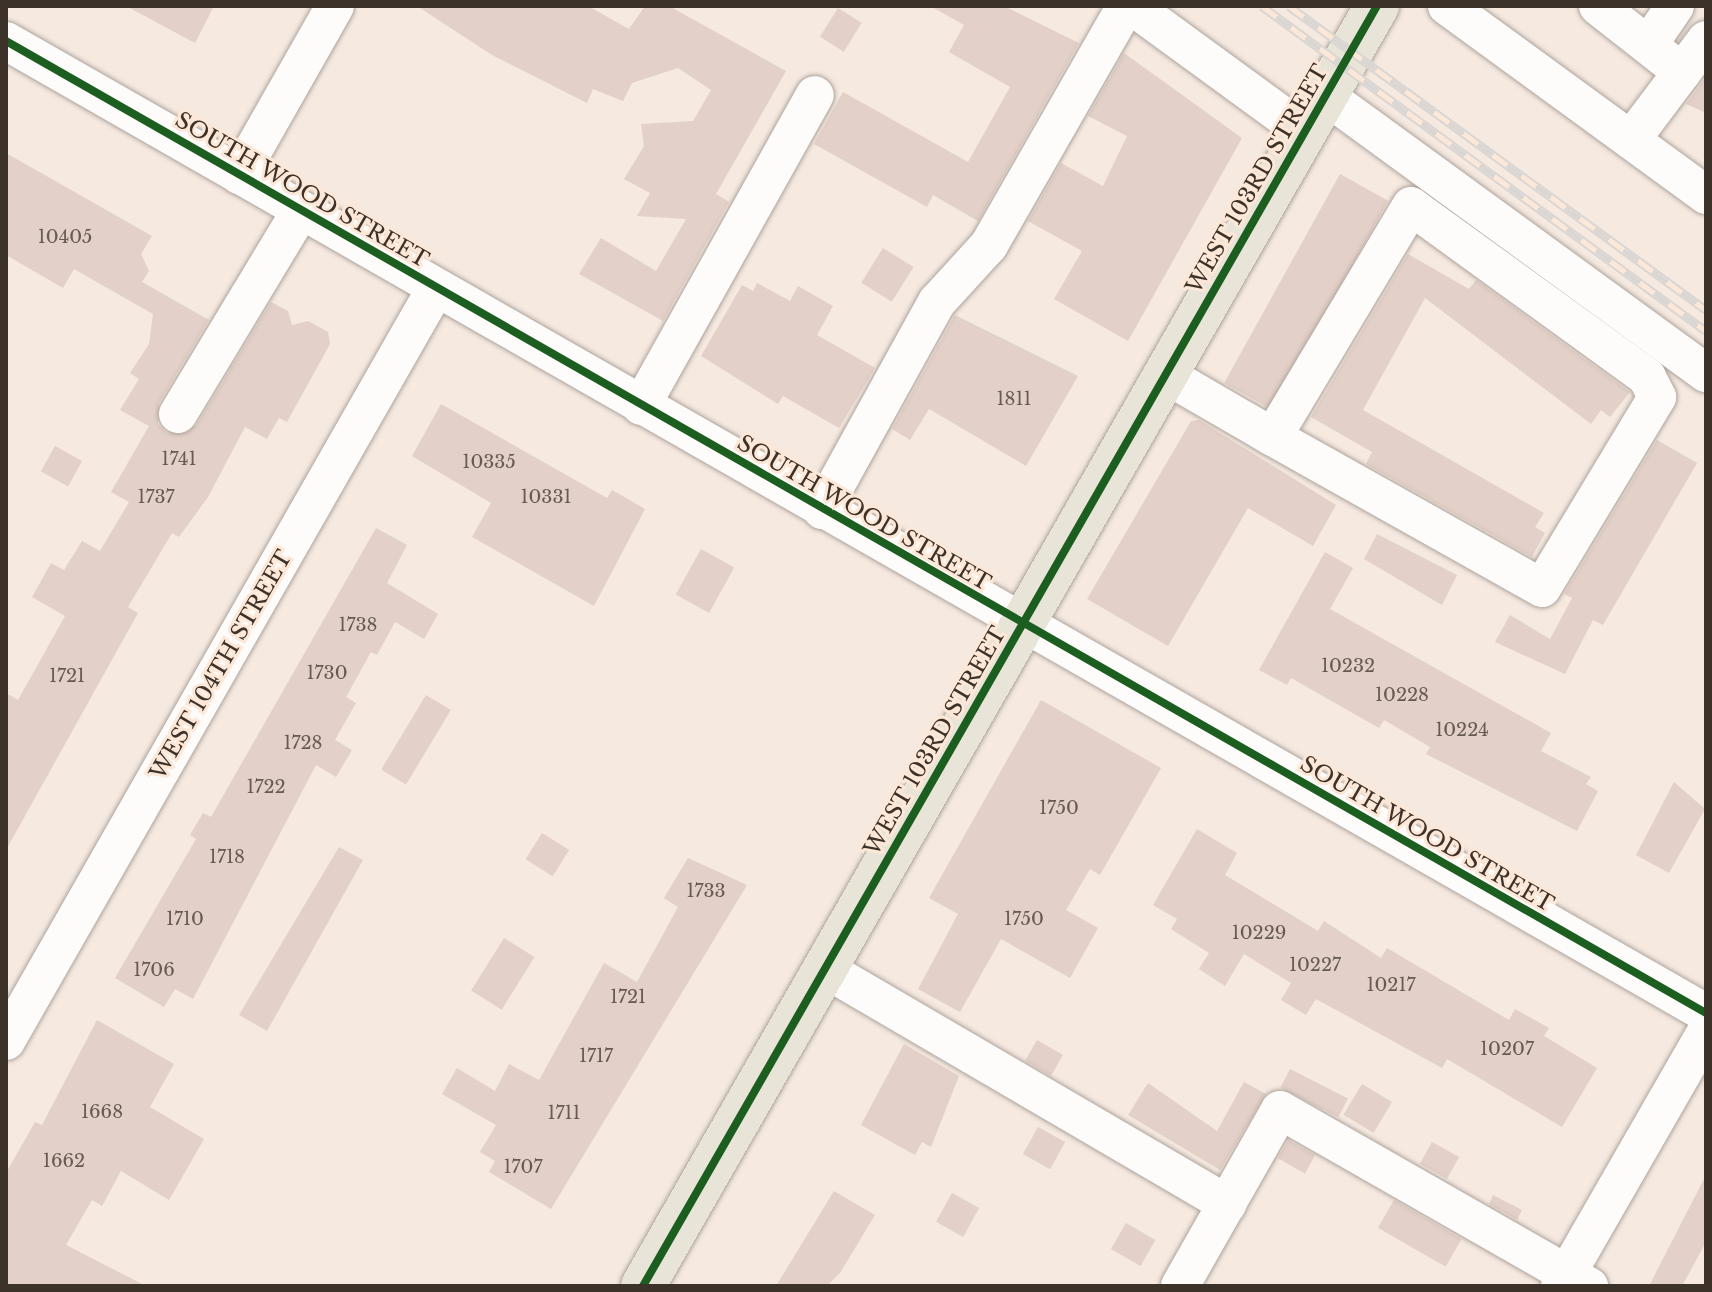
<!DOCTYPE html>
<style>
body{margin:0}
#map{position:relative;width:1712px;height:1292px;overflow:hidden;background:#f5e9e0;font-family:"Libre Baskerville",serif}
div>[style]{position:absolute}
.building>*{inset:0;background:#e3d0c8;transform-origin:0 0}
.roads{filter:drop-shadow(0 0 2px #aea49c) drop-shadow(0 0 2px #aea49c)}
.minor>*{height:38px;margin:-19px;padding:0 19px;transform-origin:19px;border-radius:19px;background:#fefcfa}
.major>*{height:44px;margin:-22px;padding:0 22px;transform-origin:22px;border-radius:22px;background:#e9e4d8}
.rail>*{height:9px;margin-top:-4.5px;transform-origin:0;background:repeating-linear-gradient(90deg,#fde8d8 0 18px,#dad6d3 0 36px);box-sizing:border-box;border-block:2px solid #dad6d3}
.cycleway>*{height:8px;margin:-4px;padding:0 4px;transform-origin:4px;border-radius:4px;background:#1b5e20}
span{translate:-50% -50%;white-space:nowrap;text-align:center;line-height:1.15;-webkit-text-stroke:6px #fde8d8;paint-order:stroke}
.number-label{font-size:18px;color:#665a52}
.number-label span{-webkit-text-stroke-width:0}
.street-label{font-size:22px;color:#3c322a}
.frame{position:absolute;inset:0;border:8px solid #3c322a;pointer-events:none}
</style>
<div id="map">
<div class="building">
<div style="clip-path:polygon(126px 6px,214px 6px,195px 43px)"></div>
<div style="clip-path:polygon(417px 6px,588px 6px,629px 29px,645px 6px,669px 6px,786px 71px,716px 194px,729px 202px,663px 321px,579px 274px,601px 238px,656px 271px,686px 219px,637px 216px,650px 193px,624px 179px,644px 146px,641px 124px,693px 121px,711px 90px,678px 68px,632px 83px,623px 101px,593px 89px,587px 103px,492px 55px)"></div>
<div style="clip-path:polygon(930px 6px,1004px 6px,1079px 43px,978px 221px,933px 195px,927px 207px,814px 144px,843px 92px,968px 162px,1010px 87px,949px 52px,964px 25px)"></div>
<div style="left:838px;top:8px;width:28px;height:34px;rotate:32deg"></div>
<div style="clip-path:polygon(1124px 53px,1242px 138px,1128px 341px,1054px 299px,1082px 251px,1028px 221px,1061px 163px,1103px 186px,1127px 136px,1088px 116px)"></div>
<div style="clip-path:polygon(1706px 77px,1706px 113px,1686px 104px)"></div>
<div style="clip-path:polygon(6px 153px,152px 236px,141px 254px,149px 271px,142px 282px,209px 320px,159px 403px,158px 424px,167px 433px,196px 426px,271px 302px,288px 311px,292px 325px,308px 321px,328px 332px,330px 344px,287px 422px,279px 418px,267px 439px,245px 427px,208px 497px,179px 537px,172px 533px,128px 607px,138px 613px,6px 850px,6px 693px,18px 700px,65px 616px,32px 597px,51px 563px,64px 570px,82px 541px,100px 551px,129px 502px,111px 492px,149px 426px,120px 410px,139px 379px,130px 373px,149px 344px,153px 314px,74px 269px,63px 288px,6px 255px)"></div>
<div style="left:1340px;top:174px;width:55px;height:239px;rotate:29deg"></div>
<div style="left:883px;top:248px;width:36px;height:41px;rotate:32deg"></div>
<div style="clip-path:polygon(1408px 254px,1469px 289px,1476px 280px,1630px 392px,1610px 417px,1601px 410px,1591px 424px,1425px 298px,1363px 410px,1544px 513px,1535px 527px,1545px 533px,1532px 557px,1366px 464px,1372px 452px,1311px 417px)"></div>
<div style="clip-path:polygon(757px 283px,790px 301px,798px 286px,833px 306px,817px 335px,875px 368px,839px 428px,783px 396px,778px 404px,701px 356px,742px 285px,753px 291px)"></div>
<div style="clip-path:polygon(955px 315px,1078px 376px,1026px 466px,929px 409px,910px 440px,892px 429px)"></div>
<div style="clip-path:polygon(441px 404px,607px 498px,612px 490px,645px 509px,594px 606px,472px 537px,491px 503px,412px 456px)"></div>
<div style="clip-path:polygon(1199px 420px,1336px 505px,1313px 546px,1248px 508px,1168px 646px,1087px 599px,1191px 421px)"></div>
<div style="clip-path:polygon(1657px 440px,1697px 463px,1603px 625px,1593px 620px,1565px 674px,1495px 642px,1510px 615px,1550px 639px,1572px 598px,1564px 594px)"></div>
<div style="left:55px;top:446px;width:31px;height:29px;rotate:29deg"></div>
<div style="clip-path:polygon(376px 528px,407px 545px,387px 583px,438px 614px,424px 639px,395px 622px,377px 655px,371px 652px,346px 697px,356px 703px,335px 740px,352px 750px,336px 777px,316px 765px,193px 999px,175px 989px,164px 1007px,115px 978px,196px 839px,190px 835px,203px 813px,211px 817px)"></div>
<div style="clip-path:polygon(1377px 534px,1457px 575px,1442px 605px,1364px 559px)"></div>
<div style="left:701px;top:549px;width:38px;height:52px;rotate:29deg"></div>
<div style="clip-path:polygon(1325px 552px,1353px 568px,1330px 609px,1551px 733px,1541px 751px,1591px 777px,1586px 784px,1598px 791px,1577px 831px,1426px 754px,1430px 747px,1384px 720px,1379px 728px,1291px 678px,1287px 685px,1259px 670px)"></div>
<div style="left:426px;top:695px;width:29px;height:87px;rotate:31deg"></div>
<div style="clip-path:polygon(1041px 700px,1161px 768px,1100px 875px,1090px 869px,1066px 910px,1098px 928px,1070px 978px,1001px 939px,960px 1012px,918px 989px,958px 914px,929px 898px)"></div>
<div style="clip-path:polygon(1674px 782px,1705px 809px,1669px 873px,1636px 855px)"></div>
<div style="clip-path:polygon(1197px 829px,1237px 853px,1225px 875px,1318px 931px,1324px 921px,1381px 958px,1387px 948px,1509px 1020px,1515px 1009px,1549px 1028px,1544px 1036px,1597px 1068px,1562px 1127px,1447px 1059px,1442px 1068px,1316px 999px,1306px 1015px,1281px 1000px,1291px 983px,1244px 954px,1225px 986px,1199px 969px,1209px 953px,1171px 929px,1177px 919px,1153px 905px)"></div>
<div style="left:542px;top:833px;width:32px;height:31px;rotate:32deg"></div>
<div style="clip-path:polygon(339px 847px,363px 860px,267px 1031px,239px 1015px)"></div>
<div style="clip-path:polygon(688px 858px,747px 885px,551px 1209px,489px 1172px,495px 1161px,480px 1152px,496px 1125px,442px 1094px,457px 1068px,495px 1091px,509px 1064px,539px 1080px,604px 963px,637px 982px,678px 907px,664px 898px)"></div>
<div style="left:504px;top:938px;width:36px;height:62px;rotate:32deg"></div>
<div style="clip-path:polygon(97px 1020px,174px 1064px,150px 1107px,204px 1139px,169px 1200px,121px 1171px,102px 1206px,92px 1200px,66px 1245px,146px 1286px,6px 1286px,6px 1173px,35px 1122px,42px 1125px)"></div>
<div style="left:1037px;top:1040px;width:30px;height:24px;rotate:30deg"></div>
<div style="clip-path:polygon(904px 1044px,959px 1076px,931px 1147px,922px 1142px,915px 1155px,861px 1125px)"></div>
<div style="left:1290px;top:1069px;width:65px;height:21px;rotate:27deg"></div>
<div style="clip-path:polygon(1244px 1082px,1266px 1094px,1220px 1170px,1128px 1115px,1148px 1083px,1217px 1131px)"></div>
<div style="left:1362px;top:1084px;width:35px;height:36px;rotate:31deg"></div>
<div style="left:1038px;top:1127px;width:31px;height:31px;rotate:29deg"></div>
<div style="left:1288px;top:1140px;width:31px;height:21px;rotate:29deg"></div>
<div style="left:1432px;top:1142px;width:31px;height:25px;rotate:29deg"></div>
<div style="clip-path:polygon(1706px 1175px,1706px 1242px,1682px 1286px,1649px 1286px)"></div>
<div style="clip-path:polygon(834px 1191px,875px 1215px,840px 1273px,827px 1286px,776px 1286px)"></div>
<div style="left:952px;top:1193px;width:31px;height:33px;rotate:29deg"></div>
<div style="clip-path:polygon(1493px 1195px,1522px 1210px,1517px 1220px,1489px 1204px)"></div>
<div style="left:1394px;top:1200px;width:78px;height:32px;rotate:30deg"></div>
<div style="left:1126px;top:1223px;width:34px;height:30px;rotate:30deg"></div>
</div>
<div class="roads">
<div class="minor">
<div style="left:1132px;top:6px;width:214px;rotate:36.1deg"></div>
<div style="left:1447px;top:6px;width:321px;rotate:36.1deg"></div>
<div style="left:1598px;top:6px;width:107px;rotate:38.2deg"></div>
<div style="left:6px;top:41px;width:1958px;rotate:29.76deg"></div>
<div style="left:1649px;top:44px;width:46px;rotate:-55.6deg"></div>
<div style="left:1326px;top:96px;width:470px;rotate:36.1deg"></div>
<div style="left:1631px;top:140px;width:125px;rotate:-53.1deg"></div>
<div style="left:239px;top:175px;width:194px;rotate:-60.4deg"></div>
<div style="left:1166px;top:375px;width:124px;rotate:30.1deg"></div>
<div style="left:1273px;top:437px;width:308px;rotate:29.3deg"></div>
<div style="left:1542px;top:588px;width:223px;rotate:-58.9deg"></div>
<div style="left:1657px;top:397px;width:22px;rotate:-117deg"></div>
<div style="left:1647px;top:377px;width:291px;rotate:-144.1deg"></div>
<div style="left:1411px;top:206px;width:269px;rotate:120.9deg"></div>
<div style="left:641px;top:406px;width:356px;rotate:-60.8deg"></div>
<div style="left:178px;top:414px;width:238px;rotate:-58.9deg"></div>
<div style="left:822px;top:510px;width:238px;rotate:-61.1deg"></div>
<div style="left:937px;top:302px;width:77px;rotate:-47.6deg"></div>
<div style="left:989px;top:245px;width:275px;rotate:-60.2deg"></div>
<div style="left:825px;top:969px;width:466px;rotate:30.3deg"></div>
<div style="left:6px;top:1041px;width:867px;rotate:-60.27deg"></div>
<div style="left:1180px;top:1286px;width:202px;rotate:-60.4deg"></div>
<div style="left:1280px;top:1110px;width:356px;rotate:29.7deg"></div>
<div style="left:1560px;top:1286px;width:293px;rotate:-60.1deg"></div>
</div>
<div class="major">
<div style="left:643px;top:1286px;width:1476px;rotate:-60.17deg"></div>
</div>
</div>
<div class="rail">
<div style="left:1262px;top:6px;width:550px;rotate:36.2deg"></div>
<div style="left:1289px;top:6px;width:516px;rotate:36.09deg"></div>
</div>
<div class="cycleway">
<div style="left:6px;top:41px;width:1958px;rotate:29.76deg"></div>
<div style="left:643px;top:1286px;width:1476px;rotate:-60.17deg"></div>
</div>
<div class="number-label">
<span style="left:65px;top:237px">10405</span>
<span style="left:1014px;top:399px">1811</span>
<span style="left:179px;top:459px">1741</span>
<span style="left:489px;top:462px">10335</span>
<span style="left:156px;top:497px">1737</span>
<span style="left:546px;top:497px">10331</span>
<span style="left:358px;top:625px">1738</span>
<span style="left:1348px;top:666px">10232</span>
<span style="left:327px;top:673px">1730</span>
<span style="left:67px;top:676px">1721</span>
<span style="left:1402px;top:695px">10228</span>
<span style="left:1462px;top:730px">10224</span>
<span style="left:303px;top:743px">1728</span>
<span style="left:266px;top:787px">1722</span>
<span style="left:1059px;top:808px">1750</span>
<span style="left:227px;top:857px">1718</span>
<span style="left:706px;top:891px">1733</span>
<span style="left:185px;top:919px">1710</span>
<span style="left:1024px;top:919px">1750</span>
<span style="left:1259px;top:933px">10229</span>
<span style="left:1315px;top:965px">10227</span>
<span style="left:154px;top:970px">1706</span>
<span style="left:1391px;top:985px">10217</span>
<span style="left:628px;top:997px">1721</span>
<span style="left:1507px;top:1049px">10207</span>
<span style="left:596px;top:1056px">1717</span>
<span style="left:102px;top:1112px">1668</span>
<span style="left:564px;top:1113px">1711</span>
<span style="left:64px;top:1161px">1662</span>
<span style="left:523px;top:1167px">1707</span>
</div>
<div class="street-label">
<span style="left:1257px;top:179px;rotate:-60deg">WEST 103RD STREET</span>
<span style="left:302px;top:190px;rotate:30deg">SOUTH WOOD STREET</span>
<span style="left:864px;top:513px;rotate:30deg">SOUTH WOOD STREET</span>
<span style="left:221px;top:665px;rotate:-60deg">WEST 104TH STREET</span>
<span style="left:935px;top:741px;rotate:-60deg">WEST 103RD STREET</span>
<span style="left:1427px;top:834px;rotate:30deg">SOUTH WOOD STREET</span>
</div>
<div class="frame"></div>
</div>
